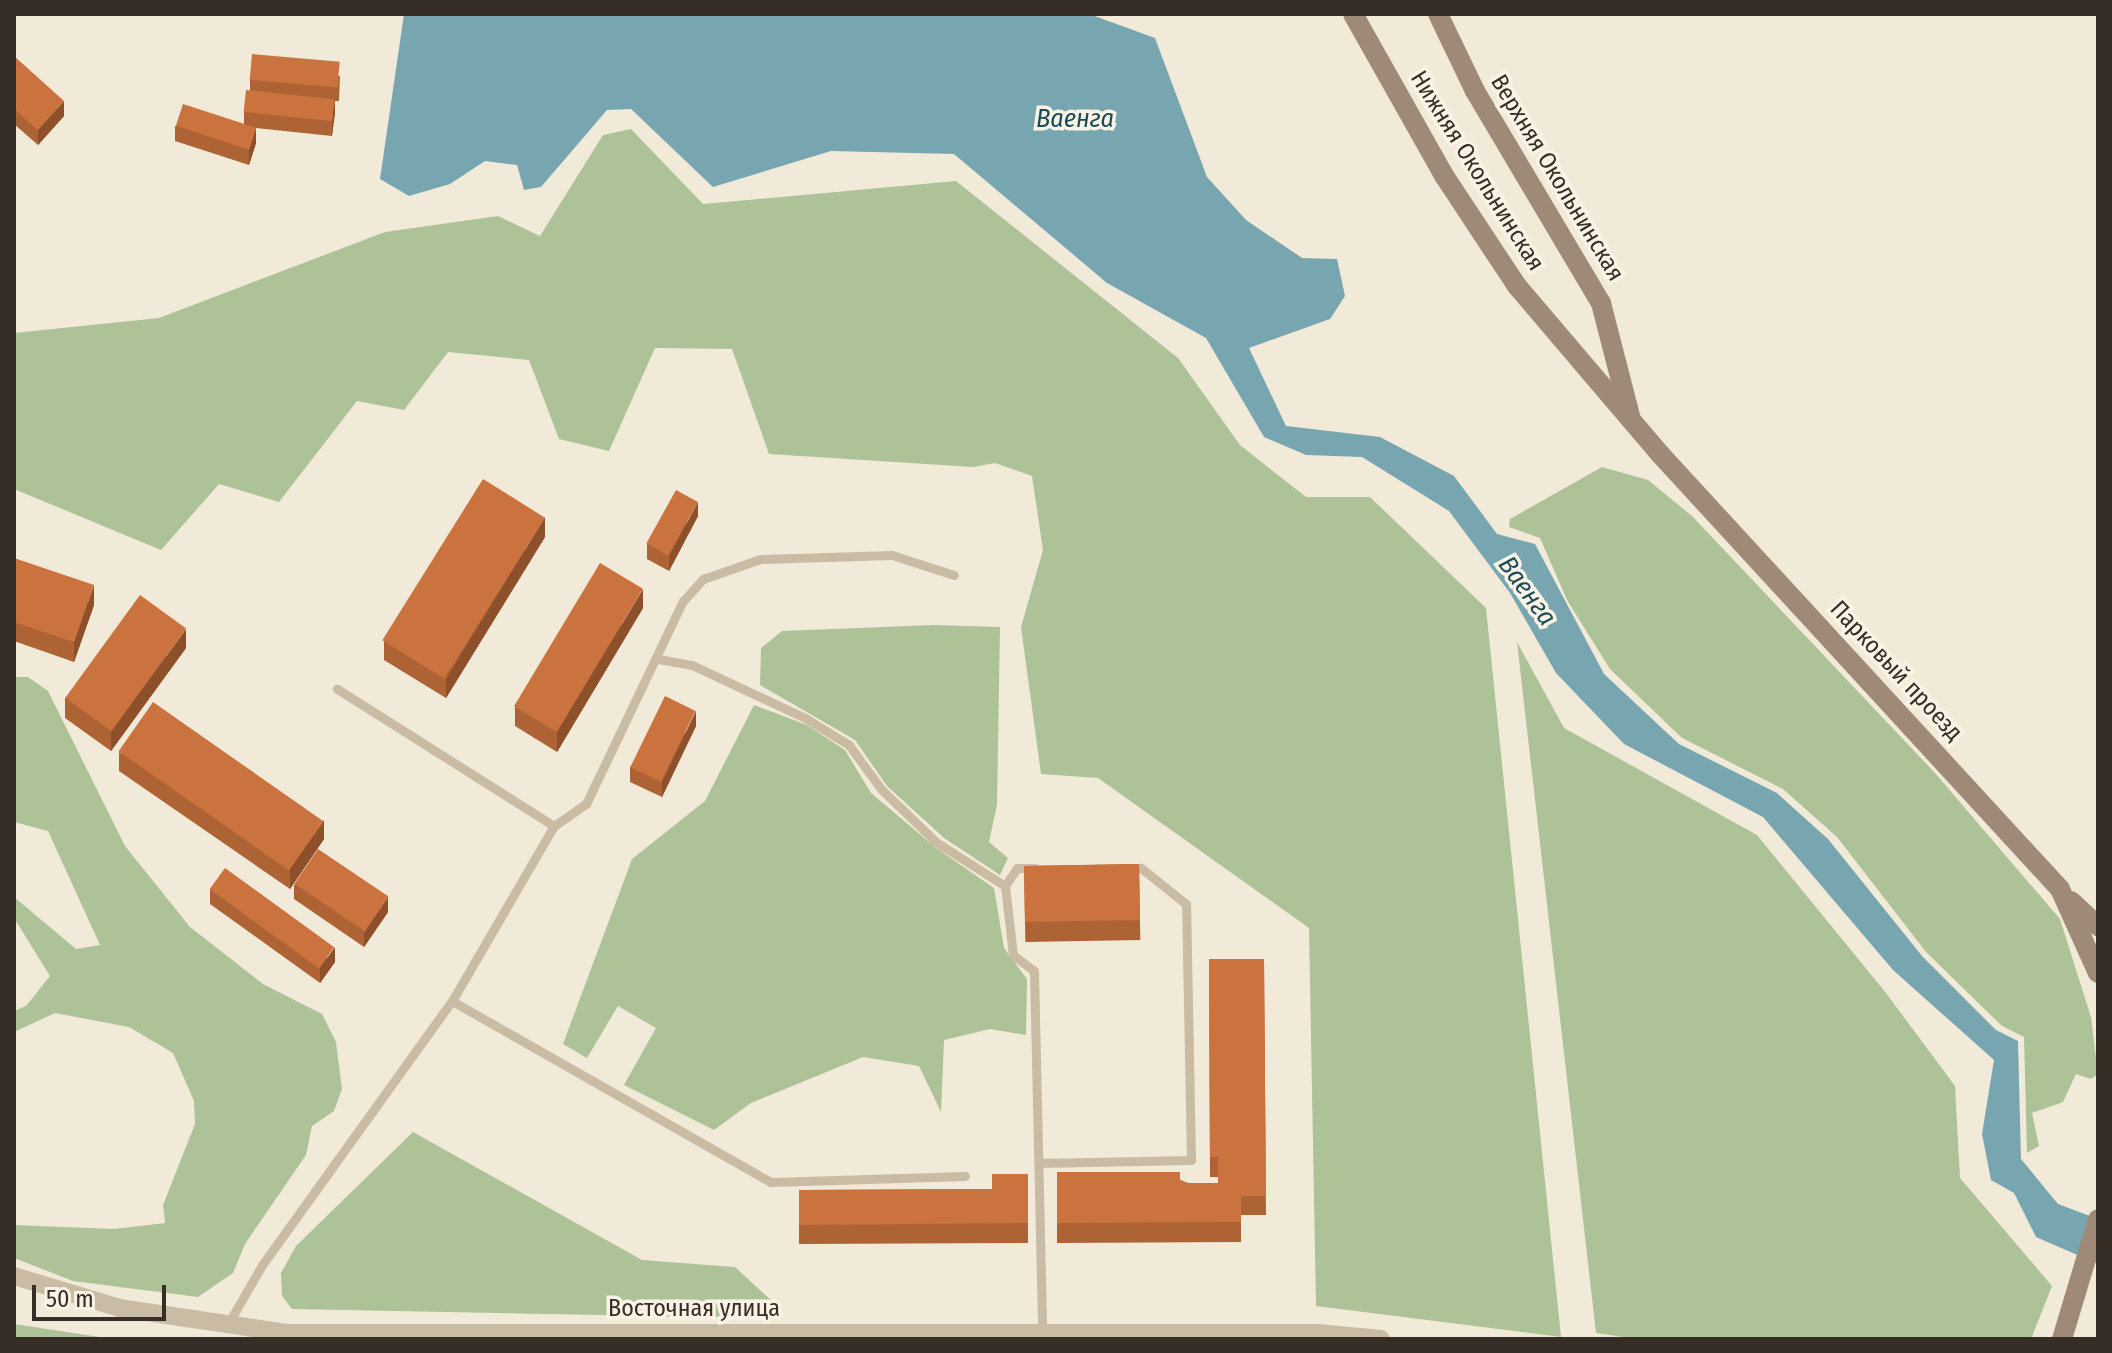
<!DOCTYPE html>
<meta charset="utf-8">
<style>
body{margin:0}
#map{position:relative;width:2112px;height:1353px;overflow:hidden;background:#f2ead9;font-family:"Fira Sans Condensed",sans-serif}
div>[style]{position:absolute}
.green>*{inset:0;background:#aec298}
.water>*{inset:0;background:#77a6b0}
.lane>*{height:9px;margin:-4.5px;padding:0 4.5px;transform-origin:4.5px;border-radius:4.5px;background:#cabba4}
.street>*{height:18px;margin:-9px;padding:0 9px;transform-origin:9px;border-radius:9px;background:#cabba4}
.secondary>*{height:20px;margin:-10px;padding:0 10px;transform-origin:10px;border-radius:10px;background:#9e8a76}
.wall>*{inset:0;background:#ae6335;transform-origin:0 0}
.shaded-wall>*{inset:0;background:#8d502b}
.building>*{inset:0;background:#ca733e;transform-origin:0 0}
span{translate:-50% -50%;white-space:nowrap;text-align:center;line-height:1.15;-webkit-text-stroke:7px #faf3e5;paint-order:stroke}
.street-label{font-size:24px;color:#362d26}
.water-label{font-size:26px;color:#1a4c58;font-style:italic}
.frame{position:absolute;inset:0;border:16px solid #362d26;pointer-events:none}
.scale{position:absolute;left:32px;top:1285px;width:134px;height:36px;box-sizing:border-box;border:4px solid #362d26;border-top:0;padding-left:10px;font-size:24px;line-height:28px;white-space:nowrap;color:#362d26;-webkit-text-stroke:6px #faf3e5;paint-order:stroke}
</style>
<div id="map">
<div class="green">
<div style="clip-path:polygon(631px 129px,703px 204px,956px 181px,1178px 358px,1240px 445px,1306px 497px,1370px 497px,1486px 608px,1561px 1337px,1316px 1306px,1309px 928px,1098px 778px,1041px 774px,1021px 627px,1043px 550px,1032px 476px,995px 463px,973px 467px,769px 454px,732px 349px,655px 348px,609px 451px,559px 439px,529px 360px,448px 352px,404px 410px,357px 401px,279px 502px,219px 484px,161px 550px,14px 489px,14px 333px,159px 318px,385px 232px,498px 216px,540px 236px,603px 135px)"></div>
<div style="clip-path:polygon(1602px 467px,1648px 480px,1692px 516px,1935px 773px,2060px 919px,2091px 1017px,2098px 1074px,2091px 1079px,2076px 1074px,2063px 1102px,2032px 1113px,2039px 1146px,2027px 1153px,2024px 1037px,2002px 1026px,1926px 952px,1837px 837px,1783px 789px,1682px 738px,1610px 669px,1567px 600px,1540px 538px,1509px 527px,1510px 519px)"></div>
<div style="clip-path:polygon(933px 625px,1000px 627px,997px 805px,989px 842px,1008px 858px,1000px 875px,944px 838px,887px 786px,855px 740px,760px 685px,761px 648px,782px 631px)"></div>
<div style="clip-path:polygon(1517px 642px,1564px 728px,1757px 835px,1886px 993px,1955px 1086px,1960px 1178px,2052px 1286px,2031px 1339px,1636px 1339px,1596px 1333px)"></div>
<div style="clip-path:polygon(14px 677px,28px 677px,48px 691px,125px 846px,190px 927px,263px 984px,322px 1014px,336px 1042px,342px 1089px,334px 1111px,312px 1126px,306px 1155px,245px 1244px,233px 1273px,198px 1297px,73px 1281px,14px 1258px,14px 1225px,114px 1229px,165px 1223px,163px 1205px,195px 1124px,194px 1101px,173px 1053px,129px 1027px,55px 1013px,14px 1032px,14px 1011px,26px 1006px,50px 976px,14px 918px,14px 897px,76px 949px,100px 945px,48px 831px,14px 822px)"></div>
<div style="clip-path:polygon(754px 705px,807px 725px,845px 750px,871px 793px,935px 847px,994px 888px,1004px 948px,1027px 979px,1026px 1035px,990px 1029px,944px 1040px,941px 1112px,919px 1066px,863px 1057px,751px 1103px,714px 1130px,624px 1085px,656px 1028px,618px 1006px,587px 1058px,563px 1044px,632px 859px,705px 801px)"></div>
<div style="clip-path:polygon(413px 1132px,642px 1260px,735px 1267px,772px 1301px,756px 1318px,292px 1309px,282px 1296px,281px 1273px,296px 1246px)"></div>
<div style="clip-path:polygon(14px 1324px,113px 1339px,14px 1339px)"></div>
</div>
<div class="water">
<div style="clip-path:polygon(404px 14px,1089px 14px,1155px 38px,1207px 177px,1246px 220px,1302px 258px,1337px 259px,1345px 296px,1330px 319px,1249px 348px,1286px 426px,1380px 437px,1454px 476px,1497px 534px,1535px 544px,1604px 674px,1679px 744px,1777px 793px,1828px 839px,1922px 956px,1996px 1030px,2018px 1041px,2021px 1159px,2058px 1204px,2098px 1219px,2098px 1264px,2036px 1237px,2014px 1193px,1991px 1180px,1982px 1134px,1994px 1060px,1893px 970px,1763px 817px,1624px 744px,1556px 673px,1510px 593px,1449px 511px,1362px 457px,1306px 455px,1264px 437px,1206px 338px,1107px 283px,954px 154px,831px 151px,713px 187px,631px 109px,607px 110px,541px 187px,524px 190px,517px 165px,485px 161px,450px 184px,409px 196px,380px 179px)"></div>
</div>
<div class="lane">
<div style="left:658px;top:659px;width:35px;rotate:10deg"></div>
<div style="left:692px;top:665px;width:125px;rotate:25.1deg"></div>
<div style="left:805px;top:718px;width:52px;rotate:31.5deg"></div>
<div style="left:849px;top:745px;width:54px;rotate:54deg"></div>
<div style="left:881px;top:789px;width:76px;rotate:43.9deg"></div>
<div style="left:936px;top:842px;width:82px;rotate:32.5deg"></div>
<div style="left:554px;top:826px;width:39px;rotate:-35deg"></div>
<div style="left:586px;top:804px;width:225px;rotate:-64.5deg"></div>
<div style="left:683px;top:601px;width:30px;rotate:-48deg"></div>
<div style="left:703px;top:579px;width:60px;rotate:-19.3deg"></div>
<div style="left:760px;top:559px;width:132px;rotate:-1.7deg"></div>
<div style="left:892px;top:555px;width:65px;rotate:17.9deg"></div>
<div style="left:1035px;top:868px;width:18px;rotate:180deg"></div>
<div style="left:1017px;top:868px;width:22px;rotate:124deg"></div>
<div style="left:1005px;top:886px;width:69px;rotate:83.4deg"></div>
<div style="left:1013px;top:955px;width:26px;rotate:37deg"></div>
<div style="left:1034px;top:971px;width:360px;rotate:88.7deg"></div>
<div style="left:452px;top:1001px;width:367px;rotate:29.6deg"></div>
<div style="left:771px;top:1182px;width:194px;rotate:-1.8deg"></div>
<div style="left:1039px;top:1163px;width:152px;rotate:-1.1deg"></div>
<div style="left:1191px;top:1160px;width:256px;rotate:-91.1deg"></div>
<div style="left:1186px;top:904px;width:58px;rotate:-141.3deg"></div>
<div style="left:1141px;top:868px;width:11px;rotate:180deg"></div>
<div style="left:228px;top:1324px;width:68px;rotate:-60deg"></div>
<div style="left:262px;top:1265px;width:325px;rotate:-54.3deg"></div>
<div style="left:452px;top:1001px;width:203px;rotate:-59.8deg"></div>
<div style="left:554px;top:826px;width:257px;rotate:-147.7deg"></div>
</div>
<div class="street">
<div style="left:14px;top:1276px;width:110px;rotate:16.9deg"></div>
<div style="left:119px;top:1308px;width:169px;rotate:8.5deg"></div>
<div style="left:286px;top:1333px;width:1032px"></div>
<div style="left:1318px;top:1333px;width:63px;rotate:5.4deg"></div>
</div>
<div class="secondary">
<div style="left:1353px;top:14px;width:187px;rotate:60.6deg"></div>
<div style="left:1445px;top:177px;width:131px;rotate:56.6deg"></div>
<div style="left:1517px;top:286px;width:221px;rotate:49.6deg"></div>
<div style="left:1660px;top:454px;width:591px;rotate:47.4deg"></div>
<div style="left:2060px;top:889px;width:92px;rotate:65.7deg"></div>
<div style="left:1438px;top:14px;width:85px;rotate:64.3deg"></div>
<div style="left:1475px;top:91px;width:247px;rotate:59.3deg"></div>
<div style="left:1601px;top:303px;width:117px;rotate:75.6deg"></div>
<div style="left:2071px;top:901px;width:37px;rotate:43deg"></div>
<div style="left:2062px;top:1339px;width:125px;rotate:-73.3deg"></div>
</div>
<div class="wall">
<div style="clip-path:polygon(14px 56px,64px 116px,38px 145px,14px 124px)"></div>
<div style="clip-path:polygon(340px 76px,339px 101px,335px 101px,332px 136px,256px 128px,256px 143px,249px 165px,175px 141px,175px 126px,244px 124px,244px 112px,250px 91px,250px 80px)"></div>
<div style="clip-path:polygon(698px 516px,669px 571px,647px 559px,647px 544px)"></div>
<div style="clip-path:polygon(545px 537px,446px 698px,384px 660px,384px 641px)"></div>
<div style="clip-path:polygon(14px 558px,94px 605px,74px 662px,14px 641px)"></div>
<div style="clip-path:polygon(643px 608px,557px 752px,515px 726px,515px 707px)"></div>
<div style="clip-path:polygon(186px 648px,111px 751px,65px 718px,65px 698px)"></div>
<div style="clip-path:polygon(696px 726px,662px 797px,630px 782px,630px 767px)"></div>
<div style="clip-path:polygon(119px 752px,324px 839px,290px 889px,119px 771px)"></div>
<div style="left:1139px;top:864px;width:76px;height:115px;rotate:89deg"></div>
<div style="clip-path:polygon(294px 884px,388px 912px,364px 947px,294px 899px)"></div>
<div style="clip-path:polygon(210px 889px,335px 962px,320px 983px,210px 904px)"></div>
<div style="clip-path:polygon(1209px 959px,1264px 959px,1266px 1215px,1241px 1215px,1241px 1242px,1057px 1243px,1057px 1172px,1180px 1180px,1188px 1183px,1218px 1183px,1218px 1177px,1210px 1177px)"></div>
<div style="clip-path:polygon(1028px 1174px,1028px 1243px,799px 1244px,799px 1190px,992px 1189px)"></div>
</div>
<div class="shaded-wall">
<div style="clip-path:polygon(335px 99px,335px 114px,332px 136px,332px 121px)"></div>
<div style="clip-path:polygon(64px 101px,64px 116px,38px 145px,38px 130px)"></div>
<div style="clip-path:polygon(256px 128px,256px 143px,249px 165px,249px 150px)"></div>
<div style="clip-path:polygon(698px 502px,698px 516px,669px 571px,669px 556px)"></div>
<div style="clip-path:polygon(545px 517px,545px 537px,446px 698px,446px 679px)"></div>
<div style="clip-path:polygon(94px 585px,94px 605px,74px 662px,74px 642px)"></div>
<div style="clip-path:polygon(643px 589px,643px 608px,557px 752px,557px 732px)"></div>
<div style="clip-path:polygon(186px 629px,186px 648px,111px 751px,111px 731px)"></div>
<div style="clip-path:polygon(696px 711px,696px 726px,662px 797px,662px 782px)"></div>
<div style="clip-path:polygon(324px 820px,324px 839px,290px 889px,290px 869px)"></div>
<div style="clip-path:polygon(388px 897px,388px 912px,364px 947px,364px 933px)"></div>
<div style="clip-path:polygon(335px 947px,335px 962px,320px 983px,320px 968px)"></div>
</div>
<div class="building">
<div style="left:252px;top:54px;width:88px;height:26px;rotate:5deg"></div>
<div style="clip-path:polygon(14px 56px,64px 101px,38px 130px,14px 109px)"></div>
<div style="left:246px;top:90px;width:89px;height:22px;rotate:6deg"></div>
<div style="left:183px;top:104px;width:77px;height:23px;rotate:18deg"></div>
<div style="left:483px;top:479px;width:73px;height:190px;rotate:32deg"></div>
<div style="left:676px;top:490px;width:25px;height:61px;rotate:29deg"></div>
<div style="clip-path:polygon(14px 558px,94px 585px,74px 642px,14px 622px)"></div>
<div style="left:600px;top:563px;width:50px;height:167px;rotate:31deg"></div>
<div style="left:140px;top:595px;width:57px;height:127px;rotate:36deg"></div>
<div style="left:665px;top:696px;width:34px;height:79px;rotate:26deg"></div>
<div style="left:153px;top:702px;width:208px;height:60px;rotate:35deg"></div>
<div style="left:318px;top:849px;width:85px;height:42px;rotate:34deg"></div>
<div style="left:1139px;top:864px;width:56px;height:115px;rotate:89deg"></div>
<div style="left:225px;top:868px;width:135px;height:26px;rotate:36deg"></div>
<div style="clip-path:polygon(1209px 959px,1264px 959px,1266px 1196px,1241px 1196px,1241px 1222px,1057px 1223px,1057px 1172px,1180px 1172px,1180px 1180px,1188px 1183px,1218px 1183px,1218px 1157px,1210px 1157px)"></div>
<div style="clip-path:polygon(992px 1174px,1028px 1174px,1028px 1223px,799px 1225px,799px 1190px,992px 1189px)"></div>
</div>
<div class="street-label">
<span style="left:1477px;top:171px;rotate:58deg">Нижняя Окольнинская</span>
<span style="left:1557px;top:178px;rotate:59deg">Верхняя Окольнинская</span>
<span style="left:1896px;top:671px;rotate:47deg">Парковый проезд</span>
<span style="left:694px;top:1309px">Восточная улица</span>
</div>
<div class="water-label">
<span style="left:1075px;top:119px">Ваенга</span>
<span style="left:1527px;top:591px;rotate:54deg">Ваенга</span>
</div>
<div class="frame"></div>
<div class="scale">50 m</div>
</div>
